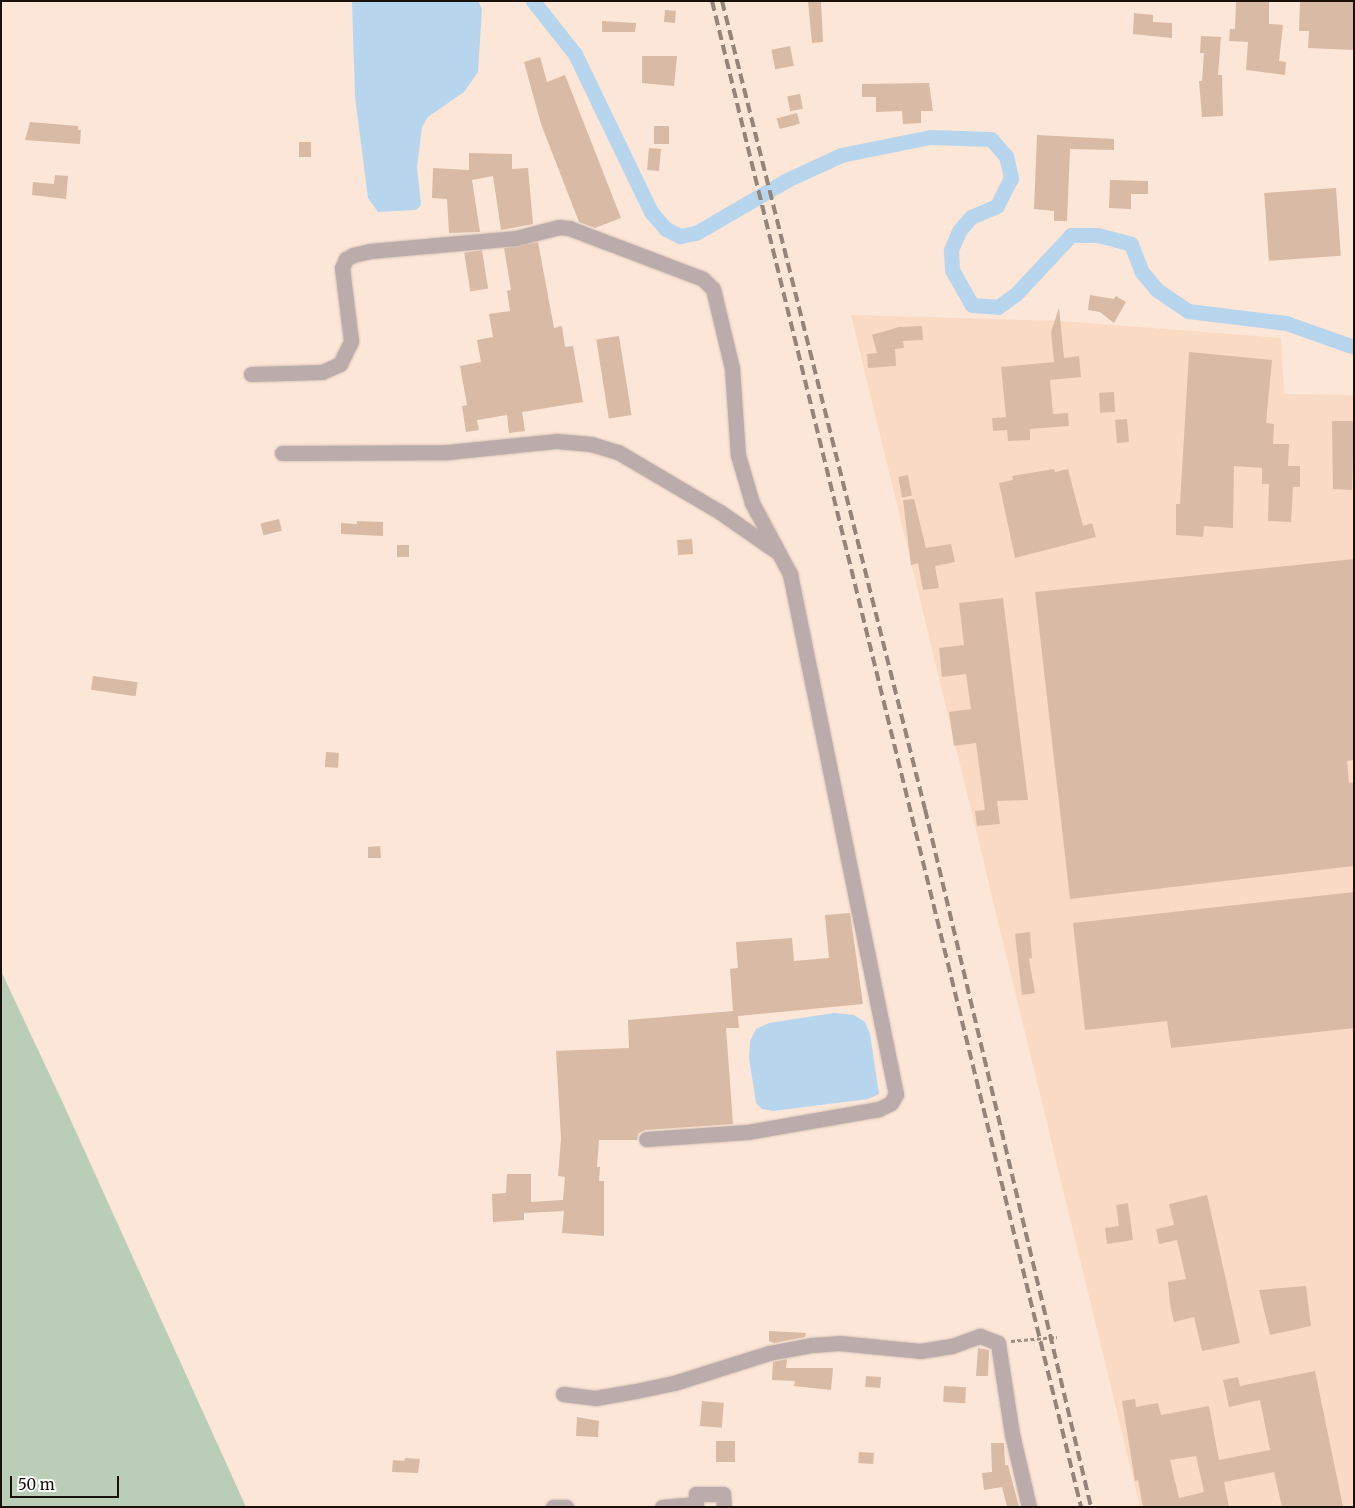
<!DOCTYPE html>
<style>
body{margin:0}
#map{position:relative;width:1355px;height:1508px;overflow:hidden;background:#fce6d8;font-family:Merriweather,serif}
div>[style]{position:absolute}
.built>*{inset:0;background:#fbdac3}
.green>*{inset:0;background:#bacdb7}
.water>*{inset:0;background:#b8d5ee}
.canal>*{height:15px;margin:-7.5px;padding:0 7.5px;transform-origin:7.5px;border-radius:7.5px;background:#b8d5ee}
.building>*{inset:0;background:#d9baa4;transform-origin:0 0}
.path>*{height:2.5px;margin-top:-1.25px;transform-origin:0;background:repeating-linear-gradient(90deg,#9f8e84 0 4px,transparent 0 6.5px)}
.roads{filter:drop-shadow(0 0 1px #d8c4b7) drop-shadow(0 0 1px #d8c4b7)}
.street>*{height:15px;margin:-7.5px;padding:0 7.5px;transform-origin:7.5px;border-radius:7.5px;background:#bbacab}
.rail>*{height:4px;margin-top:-2px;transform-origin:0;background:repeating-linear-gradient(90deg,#948479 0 10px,transparent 0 15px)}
span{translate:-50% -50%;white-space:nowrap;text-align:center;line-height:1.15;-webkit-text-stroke:4px #fff;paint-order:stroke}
.frame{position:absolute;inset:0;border:2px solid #19100a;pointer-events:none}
.scale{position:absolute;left:10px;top:1476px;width:109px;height:22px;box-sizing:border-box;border:2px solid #19100a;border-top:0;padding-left:6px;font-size:15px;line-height:18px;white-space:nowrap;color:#19100a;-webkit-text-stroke:4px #fff;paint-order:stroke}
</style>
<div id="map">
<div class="built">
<div style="clip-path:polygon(851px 315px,1062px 321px,1281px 338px,1284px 394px,1354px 395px,1354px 1507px,1140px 1507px)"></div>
</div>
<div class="green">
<div style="clip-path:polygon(1px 971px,62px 1101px,246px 1507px,1px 1507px)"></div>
</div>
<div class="water">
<div style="clip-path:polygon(352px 1px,478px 1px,482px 9px,478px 72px,464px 92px,428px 117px,422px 127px,417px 167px,421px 205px,416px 210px,378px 212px,368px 198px,355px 97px)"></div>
<div style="clip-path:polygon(834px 1013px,854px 1015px,865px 1022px,870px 1034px,879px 1094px,868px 1099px,773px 1111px,762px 1109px,756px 1103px,749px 1058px,750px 1041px,756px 1029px,769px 1023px)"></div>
</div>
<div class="canal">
<div style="left:533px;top:1px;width:68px;rotate:51.6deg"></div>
<div style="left:575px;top:54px;width:175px;rotate:64.3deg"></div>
<div style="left:651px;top:212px;width:23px;rotate:49deg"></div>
<div style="left:666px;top:229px;width:16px;rotate:27deg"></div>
<div style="left:680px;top:236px;width:16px;rotate:-11deg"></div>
<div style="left:696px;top:233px;width:105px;rotate:-30.2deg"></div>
<div style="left:787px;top:180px;width:60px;rotate:-24.8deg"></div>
<div style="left:841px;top:155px;width:91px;rotate:-11.4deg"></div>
<div style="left:930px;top:137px;width:61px;rotate:1.9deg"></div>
<div style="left:991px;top:139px;width:23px;rotate:49deg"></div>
<div style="left:1006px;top:156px;width:23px;rotate:77deg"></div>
<div style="left:1011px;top:178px;width:31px;rotate:117deg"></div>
<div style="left:997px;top:206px;width:28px;rotate:157deg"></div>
<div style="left:971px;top:217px;width:18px;rotate:131deg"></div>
<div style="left:959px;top:231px;width:21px;rotate:113deg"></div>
<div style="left:951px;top:250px;width:20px;rotate:87deg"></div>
<div style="left:952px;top:270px;width:40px;rotate:60.3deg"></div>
<div style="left:972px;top:305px;width:26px;rotate:4deg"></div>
<div style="left:998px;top:307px;width:22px;rotate:-36deg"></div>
<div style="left:1016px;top:294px;width:81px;rotate:-47deg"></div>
<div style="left:1071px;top:235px;width:27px"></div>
<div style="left:1098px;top:235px;width:34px;rotate:15deg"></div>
<div style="left:1131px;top:244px;width:30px;rotate:69deg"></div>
<div style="left:1142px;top:272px;width:23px;rotate:50deg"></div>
<div style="left:1157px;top:290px;width:37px;rotate:34deg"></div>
<div style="left:1188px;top:311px;width:99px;rotate:7deg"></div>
<div style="left:1286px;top:323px;width:72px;rotate:19.4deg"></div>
</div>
<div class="building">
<div style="clip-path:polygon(808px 1px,821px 1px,823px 42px,812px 43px)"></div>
<div style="clip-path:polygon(1236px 1px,1269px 1px,1269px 24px,1283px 25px,1279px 61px,1286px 62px,1285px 75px,1246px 70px,1248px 42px,1229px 41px,1230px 29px,1235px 29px)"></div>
<div style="clip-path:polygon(1300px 1px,1354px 1px,1354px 50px,1308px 48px,1309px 31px,1299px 31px)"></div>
<div style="left:665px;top:10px;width:11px;height:12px;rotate:5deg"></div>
<div style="clip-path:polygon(1134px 13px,1153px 15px,1153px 22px,1172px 23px,1172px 38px,1133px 34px)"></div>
<div style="clip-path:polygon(602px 21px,636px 23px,635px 32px,602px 32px)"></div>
<div style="clip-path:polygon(1201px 36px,1221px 37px,1218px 75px,1222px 75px,1223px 116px,1202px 117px,1199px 81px,1202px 81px,1204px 53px,1200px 53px)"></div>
<div style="left:790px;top:46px;width:20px;height:19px;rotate:79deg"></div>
<div style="clip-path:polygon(642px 56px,677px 56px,674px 86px,642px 83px)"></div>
<div style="clip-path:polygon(540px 57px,547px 82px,565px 75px,621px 218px,595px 228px,579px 222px,541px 124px,524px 62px)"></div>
<div style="clip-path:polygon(929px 83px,933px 111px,921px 111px,921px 123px,903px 124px,902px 111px,876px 112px,876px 97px,862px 97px,862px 84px)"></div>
<div style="left:800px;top:94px;width:15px;height:13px;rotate:79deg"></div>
<div style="left:797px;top:113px;width:11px;height:21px;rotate:75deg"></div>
<div style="clip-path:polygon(30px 122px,78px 126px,78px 130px,81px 130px,80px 144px,25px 140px)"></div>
<div style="left:654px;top:126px;width:15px;height:18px"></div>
<div style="clip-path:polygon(1037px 135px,1114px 139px,1114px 150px,1070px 149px,1067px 221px,1054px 221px,1054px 211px,1034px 209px)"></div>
<div style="left:299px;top:142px;width:12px;height:15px"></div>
<div style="left:649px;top:148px;width:12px;height:22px;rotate:5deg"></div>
<div style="clip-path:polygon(469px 153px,512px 154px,512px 169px,528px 168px,533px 224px,501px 230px,493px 176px,472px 180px,480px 232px,449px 233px,447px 199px,432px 198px,433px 168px,469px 170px)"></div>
<div style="clip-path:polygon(55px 175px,68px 176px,66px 199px,32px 195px,33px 182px,54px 184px)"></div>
<div style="clip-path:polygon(1110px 180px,1148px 181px,1148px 194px,1131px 194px,1131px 209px,1109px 208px)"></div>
<div style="left:1336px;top:188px;width:68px;height:72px;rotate:86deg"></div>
<div style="clip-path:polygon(538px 242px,554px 328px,562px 326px,565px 347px,573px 346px,583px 402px,522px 412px,525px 431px,509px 433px,507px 415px,477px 420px,479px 430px,466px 432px,462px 406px,467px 405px,460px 366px,481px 362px,477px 340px,493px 337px,489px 314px,510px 311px,507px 291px,511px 290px,504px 248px)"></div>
<div style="left:482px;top:250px;width:39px;height:18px;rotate:81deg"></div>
<div style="clip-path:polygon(1090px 295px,1114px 299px,1116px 296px,1126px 302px,1114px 323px,1100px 312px,1088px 310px)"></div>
<div style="clip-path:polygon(1059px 308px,1064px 358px,1079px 356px,1081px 377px,1050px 380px,1053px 414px,1068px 413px,1069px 426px,1030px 429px,1030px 440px,1008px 441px,1007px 430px,993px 431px,992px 418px,1006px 417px,1001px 367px,1054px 362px,1051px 332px)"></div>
<div style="clip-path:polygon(922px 326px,923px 340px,903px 341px,904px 348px,895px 349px,896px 366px,868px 368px,867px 354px,877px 353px,872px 335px,899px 327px)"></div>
<div style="left:619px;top:336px;width:80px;height:23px;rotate:81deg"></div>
<div style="clip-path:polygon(1189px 352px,1272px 360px,1266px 423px,1274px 424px,1273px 444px,1289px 444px,1288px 466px,1300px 466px,1300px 487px,1293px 487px,1291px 522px,1268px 521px,1269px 484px,1262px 484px,1262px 468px,1234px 466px,1233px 528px,1204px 526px,1203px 537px,1176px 535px,1176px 504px,1180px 504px)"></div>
<div style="left:1114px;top:392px;width:20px;height:15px;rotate:87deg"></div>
<div style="left:1127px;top:419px;width:23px;height:12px;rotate:85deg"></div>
<div style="clip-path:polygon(1332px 421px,1354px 421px,1352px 490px,1333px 489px)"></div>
<div style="clip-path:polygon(1054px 469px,1055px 472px,1068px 469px,1083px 526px,1092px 523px,1096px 537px,1015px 558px,999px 483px,1013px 480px,1012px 476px)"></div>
<div style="left:908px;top:475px;width:21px;height:10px;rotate:79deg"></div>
<div style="clip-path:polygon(914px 499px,926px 548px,951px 544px,955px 562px,935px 566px,939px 588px,923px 590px,918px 563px,911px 565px,903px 500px)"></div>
<div style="left:279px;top:519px;width:12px;height:19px;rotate:76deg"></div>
<div style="clip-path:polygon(357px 521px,383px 522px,383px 536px,341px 534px,341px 523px,357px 524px)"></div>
<div style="left:692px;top:539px;width:15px;height:15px;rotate:86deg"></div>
<div style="left:397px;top:545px;width:12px;height:12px"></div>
<div style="clip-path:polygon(1354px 559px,1354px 760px,1347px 761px,1349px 783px,1354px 782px,1354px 866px,1070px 899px,1035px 592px)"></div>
<div style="clip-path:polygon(1003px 598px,1028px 800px,997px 801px,1000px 824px,977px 826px,975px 811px,985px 810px,976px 743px,954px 746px,949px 712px,971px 709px,966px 674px,942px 677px,939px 648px,964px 645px,959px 603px)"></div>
<div style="left:93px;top:676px;width:45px;height:14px;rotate:8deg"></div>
<div style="left:326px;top:752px;width:13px;height:15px;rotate:4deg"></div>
<div style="clip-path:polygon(380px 846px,381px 858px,368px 858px,368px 847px)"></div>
<div style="clip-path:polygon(1354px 892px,1354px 1028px,1171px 1048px,1167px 1021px,1085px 1030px,1073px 923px)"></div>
<div style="clip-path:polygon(850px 913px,863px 1004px,738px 1016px,739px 1028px,726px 1028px,733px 1124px,645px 1130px,638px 1134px,637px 1140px,599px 1140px,597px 1167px,600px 1167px,599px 1181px,604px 1181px,604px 1236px,562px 1233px,564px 1211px,524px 1213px,524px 1220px,493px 1222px,492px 1194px,506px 1193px,507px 1174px,531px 1174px,531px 1202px,563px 1200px,565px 1177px,558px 1176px,561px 1139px,556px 1051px,629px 1048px,628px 1020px,733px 1011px,730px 969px,738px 968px,736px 942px,792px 938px,794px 961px,829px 958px,825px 915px)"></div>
<div style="clip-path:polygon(1030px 932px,1032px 958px,1029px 959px,1035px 993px,1022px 995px,1015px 934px)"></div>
<div style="clip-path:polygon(1207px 1195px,1240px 1343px,1202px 1351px,1194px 1317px,1174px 1322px,1170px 1304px,1168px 1282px,1186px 1279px,1177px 1240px,1159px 1244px,1156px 1229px,1174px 1225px,1169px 1204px)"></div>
<div style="clip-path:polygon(1128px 1203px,1133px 1240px,1107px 1244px,1105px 1228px,1119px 1226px,1116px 1205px)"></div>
<div style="clip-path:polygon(1306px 1286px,1311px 1326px,1270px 1335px,1259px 1290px)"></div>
<div style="clip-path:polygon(769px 1331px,806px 1333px,805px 1337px,774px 1343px,769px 1341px)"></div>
<div style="clip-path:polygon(978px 1348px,989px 1350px,988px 1376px,976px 1376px)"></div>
<div style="clip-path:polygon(787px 1359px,786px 1368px,833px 1368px,831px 1390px,794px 1386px,795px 1381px,772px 1380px,773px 1362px)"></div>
<div style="clip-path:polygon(evenodd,1315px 1371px,1343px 1507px,1282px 1507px,1274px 1472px,1224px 1482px,1229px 1507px,1143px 1507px,1138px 1480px,1135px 1481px,1122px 1401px,1135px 1399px,1136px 1407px,1158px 1403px,1161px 1415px,1209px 1406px,1219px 1460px,1270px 1450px,1260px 1400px,1229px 1407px,1223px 1380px,1238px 1377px,1240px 1386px,1315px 1371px,1196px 1456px,1204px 1492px,1179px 1498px,1170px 1460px,1196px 1456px)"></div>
<div style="left:866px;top:1376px;width:15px;height:11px;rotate:4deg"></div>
<div style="left:944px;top:1386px;width:22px;height:16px;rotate:3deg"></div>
<div style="left:702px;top:1401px;width:22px;height:25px;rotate:5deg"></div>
<div style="clip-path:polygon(577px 1417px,599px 1421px,598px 1437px,576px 1436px)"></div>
<div style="left:716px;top:1441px;width:19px;height:21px"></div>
<div style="clip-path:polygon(991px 1443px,1004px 1443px,1005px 1465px,1008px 1465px,1019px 1507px,1007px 1507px,1002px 1487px,984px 1490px,982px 1473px,992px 1472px)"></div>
<div style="left:859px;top:1452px;width:15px;height:11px;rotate:4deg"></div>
<div style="clip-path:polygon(405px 1458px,420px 1459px,418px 1473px,392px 1472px,393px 1460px,404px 1461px)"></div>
</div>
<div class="path">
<div style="left:1011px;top:1341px;width:46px;rotate:-5deg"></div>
</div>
<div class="roads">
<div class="street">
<div style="left:251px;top:374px;width:71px;rotate:-1.6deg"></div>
<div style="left:322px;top:372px;width:20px;rotate:-24deg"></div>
<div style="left:340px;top:364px;width:25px;rotate:-64deg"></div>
<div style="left:351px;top:341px;width:74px;rotate:-97deg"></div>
<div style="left:342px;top:268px;width:10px;rotate:-66deg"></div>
<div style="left:346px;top:259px;width:8px;rotate:-30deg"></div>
<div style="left:353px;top:255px;width:17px;rotate:-13deg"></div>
<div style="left:370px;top:251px;width:147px;rotate:-5.1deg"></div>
<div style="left:516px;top:238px;width:44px;rotate:-14.3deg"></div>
<div style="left:559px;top:227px;width:10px;rotate:6deg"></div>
<div style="left:569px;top:228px;width:143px;rotate:20.8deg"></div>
<div style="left:703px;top:279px;width:14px;rotate:45deg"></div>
<div style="left:713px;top:289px;width:81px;rotate:76.5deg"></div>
<div style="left:732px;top:368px;width:87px;rotate:86.1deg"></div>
<div style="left:738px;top:455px;width:50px;rotate:73.7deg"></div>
<div style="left:752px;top:503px;width:81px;rotate:61.8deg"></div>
<div style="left:790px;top:574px;width:531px;rotate:78.48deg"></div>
<div style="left:896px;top:1094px;width:10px;rotate:119deg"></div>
<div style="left:891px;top:1103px;width:13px;rotate:153deg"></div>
<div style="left:879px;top:1109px;width:134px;rotate:170.1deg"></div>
<div style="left:747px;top:1132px;width:101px;rotate:176deg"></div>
<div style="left:282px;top:453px;width:166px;rotate:-0.3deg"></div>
<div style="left:448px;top:452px;width:110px;rotate:-5.8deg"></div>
<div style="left:557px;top:441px;width:34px;rotate:5deg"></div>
<div style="left:591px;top:444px;width:28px;rotate:17deg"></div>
<div style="left:618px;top:452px;width:118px;rotate:30.5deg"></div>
<div style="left:720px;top:512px;width:68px;rotate:34.9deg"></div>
<div style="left:563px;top:1394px;width:32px;rotate:7deg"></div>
<div style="left:595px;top:1398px;width:42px;rotate:-9.7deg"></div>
<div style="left:636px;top:1391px;width:39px;rotate:-12deg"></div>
<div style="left:674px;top:1383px;width:100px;rotate:-17.5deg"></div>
<div style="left:769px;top:1353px;width:44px;rotate:-10.5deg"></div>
<div style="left:812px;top:1345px;width:27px;rotate:-4deg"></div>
<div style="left:839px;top:1343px;width:81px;rotate:5.6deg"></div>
<div style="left:920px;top:1351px;width:32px;rotate:-9deg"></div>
<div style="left:952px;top:1346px;width:30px;rotate:-20deg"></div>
<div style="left:980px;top:1336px;width:19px;rotate:21deg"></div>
<div style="left:998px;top:1343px;width:92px;rotate:81.3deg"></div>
<div style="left:1012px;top:1434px;width:75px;rotate:76.9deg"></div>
<div style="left:553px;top:1507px;width:13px"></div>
<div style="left:662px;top:1507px;width:34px;rotate:-5deg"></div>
<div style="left:696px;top:1504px;width:10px;rotate:-90deg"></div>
<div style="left:696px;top:1494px;width:27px"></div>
<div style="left:723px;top:1494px;width:13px;rotate:86deg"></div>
</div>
</div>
<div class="rail">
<div style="left:712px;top:1px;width:1551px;rotate:76.23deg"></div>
<div style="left:722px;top:1px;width:833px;rotate:75.9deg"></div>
<div style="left:925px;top:809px;width:717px;rotate:76.62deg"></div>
</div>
<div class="frame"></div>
<div class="scale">50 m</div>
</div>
